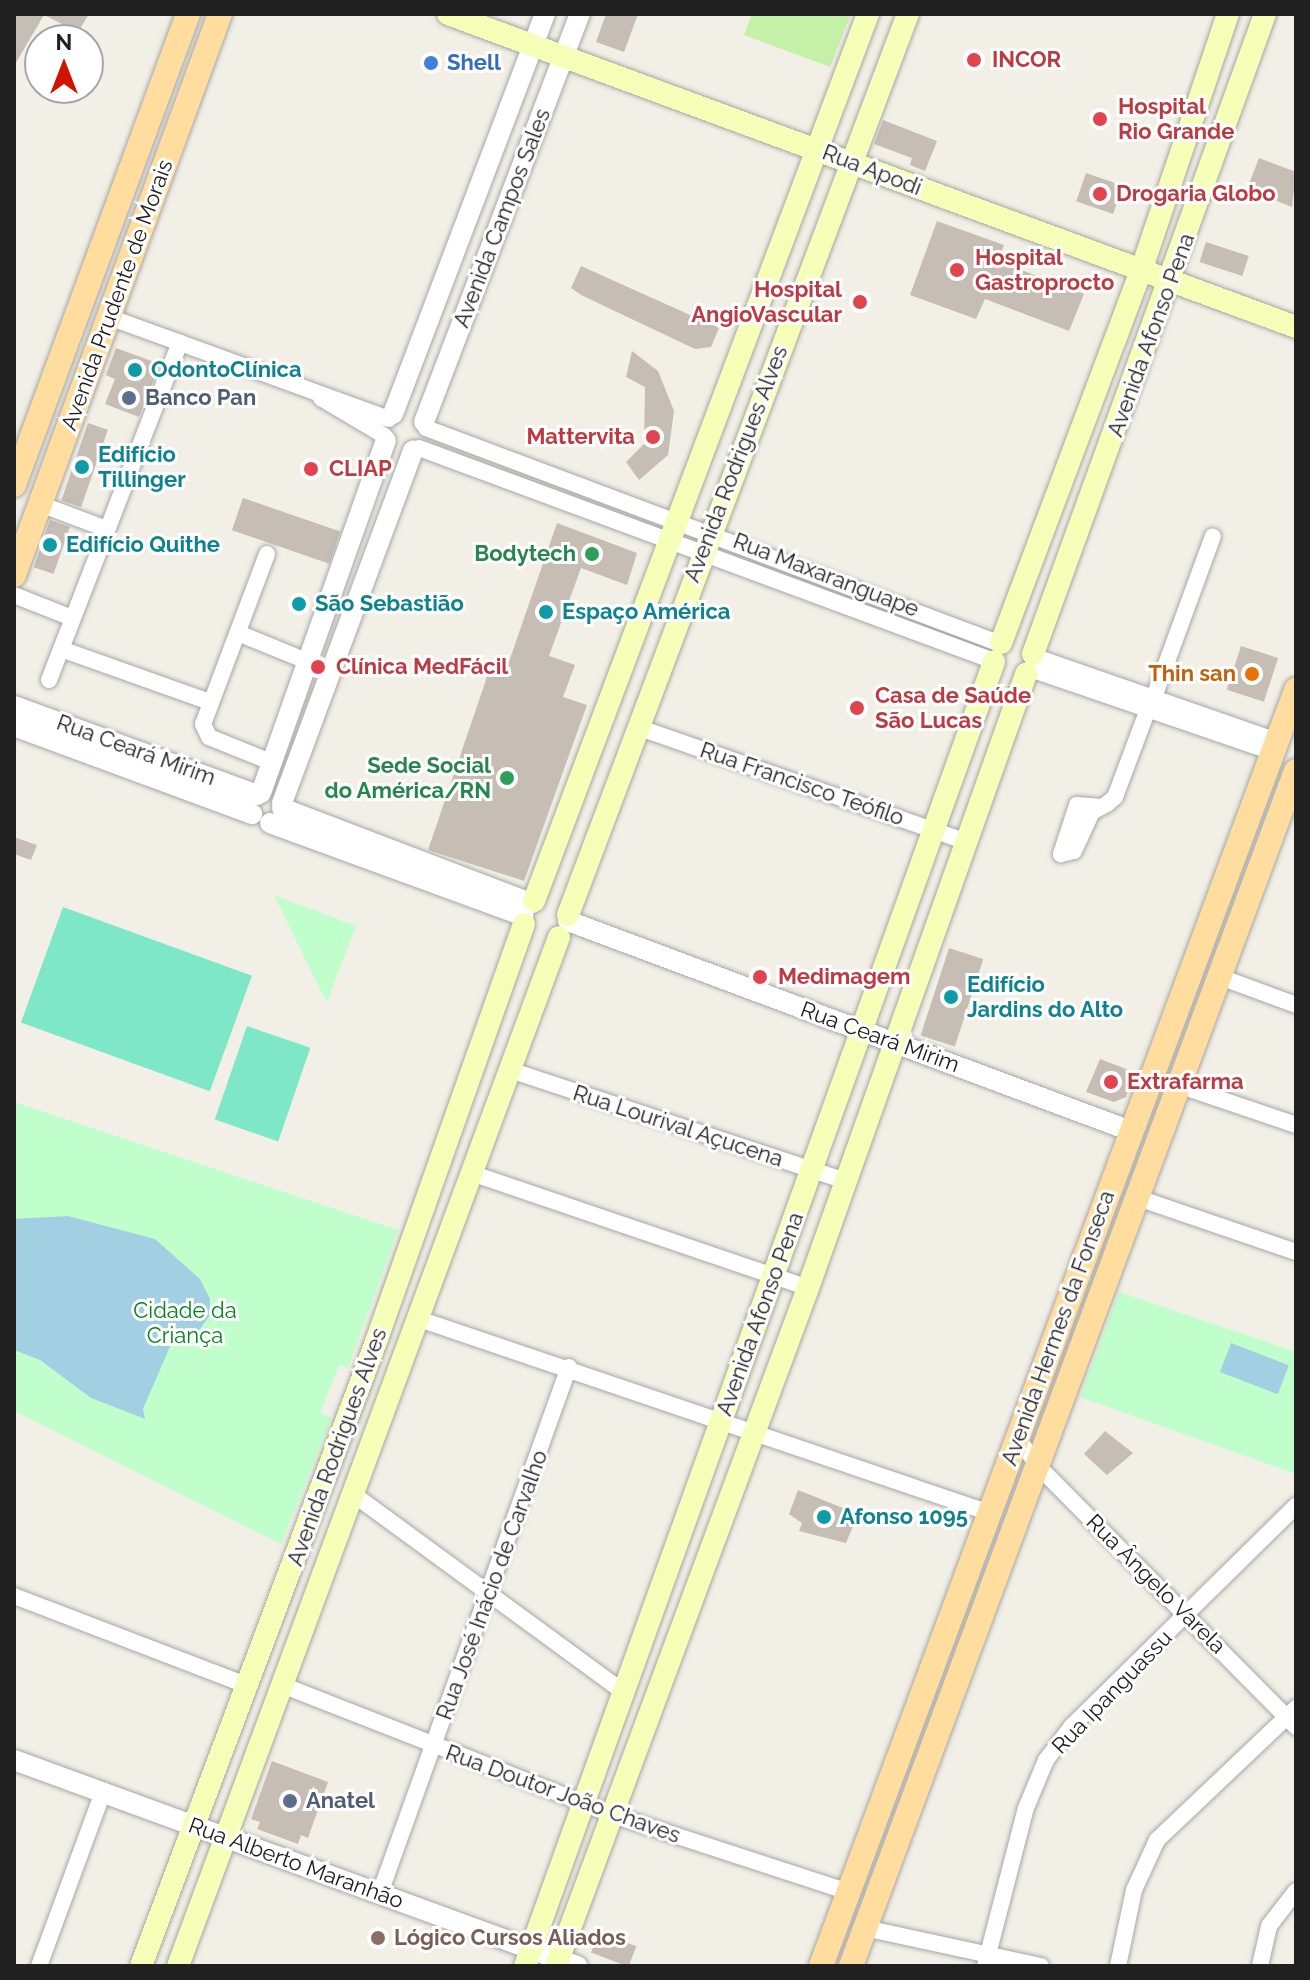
<!DOCTYPE html>
<meta charset="utf-8">
<style>
body{margin:0}
#map{position:relative;width:1310px;height:1980px;overflow:hidden;background:#f2efe6;font-family:Raleway,sans-serif}
div>[style]{position:absolute}
.grass>*{inset:0;background:#c5f0a8}
.park>*{inset:0;background:#c0fecb}
.pitch>*{inset:0;background:#7de7c8;transform-origin:0 0}
.water>*{inset:0;background:#a3cfe3;transform-origin:0 0}
.building>*{inset:0;background:#c6beb5;transform-origin:0 0}
.roads{filter:drop-shadow(0 0 2px #a7a7a7) drop-shadow(0 0 2px #a7a7a7)}
.minor>*{height:16px;margin:-8px;padding:0 8px;transform-origin:8px;border-radius:8px;background:#fff}
.tertiary>*{height:20px;margin:-10px;padding:0 10px;transform-origin:10px;border-radius:10px;background:#fff}
.secondary>*{height:22px;margin:-11px;padding:0 11px;transform-origin:11px;border-radius:11px;background:#f5ffb7}
.primary>*{height:24px;margin:-12px;padding:0 12px;transform-origin:12px;border-radius:12px;background:#ffdd9e}
.dots>*{width:22px;height:22px;translate:-50% -50%;box-sizing:border-box;border:4px solid #fff;border-radius:50%}
span{translate:-50% -50%;white-space:nowrap;text-align:center;line-height:1.15;-webkit-text-stroke:6px #fff;paint-order:stroke}
.health-label{font-size:22px;color:#be3a42;font-weight:700}
.left{translate:0 -50%;text-align:left}
.right{translate:-100% -50%;text-align:right}
.shop-label{font-size:22px;color:#366cbe;font-weight:700}
.street-label{font-size:22px;color:#202020}
.culture-label{font-size:22px;color:#0d838f;font-weight:700}
.service-label{font-size:22px;color:#4e5e75;font-weight:700}
.leisure-label{font-size:22px;color:#27864d;font-weight:700}
.food-label{font-size:22px;color:#c56008;font-weight:700}
.park-label{font-size:22px;color:#028519}
.education-label{font-size:22px;color:#785e54;font-weight:700}
.frame{position:absolute;inset:0;border:16px solid #202020;pointer-events:none}
.north{position:absolute;left:24px;top:24px;width:80px;height:80px;box-sizing:border-box;background:#fff;border:2px solid #a6a6a6;border-radius:50%;rotate:0deg;font-size:22px;font-weight:700;line-height:32px;text-align:center;color:#202020}
.north::after{content:'';display:block;margin:auto;width:28px;height:36px;background:#d11200;clip-path:polygon(50% 0,100% 100%,50% 72%,0 100%)}
</style>
<div id="map">
<div class="grass">
<div style="clip-path:polygon(752px 14px,851px 14px,830px 67px,744px 35px)"></div>
</div>
<div class="park">
<div style="clip-path:polygon(274px 895px,356px 926px,327px 1002px,312px 973px)"></div>
<div style="clip-path:polygon(14px 1102px,398px 1230px,348px 1368px,339px 1365px,320px 1413px,332px 1418px,281px 1544px,14px 1411px)"></div>
<div style="clip-path:polygon(1119px 1292px,1296px 1352px,1296px 1474px,1080px 1397px)"></div>
</div>
<div class="pitch">
<div style="left:63px;top:907px;width:201px;height:123px;rotate:20deg"></div>
<div style="left:247px;top:1026px;width:67px;height:99px;rotate:19deg"></div>
</div>
<div class="water">
<div style="clip-path:polygon(68px 1216px,155px 1239px,200px 1279px,210px 1299px,210px 1315px,195px 1336px,172px 1342px,143px 1409px,145px 1419px,91px 1398px,40px 1360px,14px 1350px,14px 1219px)"></div>
<div style="left:1231px;top:1343px;width:62px;height:31px;rotate:21deg"></div>
</div>
<div class="building">
<div style="clip-path:polygon(14px 14px,89px 14px,78px 32px,44px 15px,14px 66px)"></div>
<div style="clip-path:polygon(606px 14px,638px 14px,624px 52px,596px 42px)"></div>
<div style="clip-path:polygon(883px 120px,937px 141px,925px 171px,910px 165px,912px 158px,874px 144px)"></div>
<div style="clip-path:polygon(1259px 158px,1296px 172px,1292px 207px,1247px 189px)"></div>
<div style="left:1086px;top:173px;width:39px;height:30px;rotate:19deg"></div>
<div style="clip-path:polygon(937px 221px,1004px 245px,998px 261px,1084px 294px,1069px 331px,985px 299px,976px 319px,910px 295px)"></div>
<div style="left:1206px;top:242px;width:45px;height:21px;rotate:18deg"></div>
<div style="clip-path:polygon(581px 266px,719px 328px,711px 347px,695px 349px,581px 295px,571px 288px)"></div>
<div style="clip-path:polygon(116px 348px,160px 364px,139px 417px,105px 404px,115px 379px,106px 375px)"></div>
<div style="clip-path:polygon(632px 351px,658px 371px,674px 411px,668px 455px,639px 480px,626px 462px,644px 444px,645px 387px,626px 377px)"></div>
<div style="left:88px;top:423px;width:21px;height:82px;rotate:19deg"></div>
<div style="left:243px;top:498px;width:103px;height:34px;rotate:19deg"></div>
<div style="left:50px;top:520px;width:21px;height:50px;rotate:19deg"></div>
<div style="clip-path:polygon(557px 523px,637px 553px,627px 585px,581px 568px,549px 656px,575px 665px,563px 697px,587px 705px,524px 881px,428px 850px,489px 671px,504px 676px)"></div>
<div style="left:1241px;top:646px;width:39px;height:46px;rotate:18deg"></div>
<div style="clip-path:polygon(14px 837px,37px 845px,31px 860px,14px 854px)"></div>
<div style="left:949px;top:948px;width:36px;height:92px;rotate:18deg"></div>
<div style="clip-path:polygon(1100px 1059px,1134px 1072px,1126px 1097px,1114px 1102px,1086px 1092px)"></div>
<div style="clip-path:polygon(1105px 1431px,1133px 1453px,1107px 1475px,1084px 1454px)"></div>
<div style="clip-path:polygon(798px 1490px,858px 1514px,846px 1543px,799px 1531px,802px 1523px,789px 1514px)"></div>
<div style="clip-path:polygon(272px 1761px,328px 1782px,308px 1838px,301px 1835px,298px 1844px,257px 1829px,260px 1822px,251px 1819px)"></div>
<div style="left:599px;top:1932px;width:40px;height:22px;rotate:21deg"></div>
</div>
<div class="roads">
<div class="minor">
<div style="left:109px;top:317px;width:298px;rotate:20deg"></div>
<div style="left:321px;top:398px;width:74px;rotate:30.7deg"></div>
<div style="left:426px;top:428px;width:614px;rotate:20.59deg"></div>
<div style="left:419px;top:448px;width:613px;rotate:20.33deg"></div>
<div style="left:40px;top:504px;width:71px;rotate:20.7deg"></div>
<div style="left:267px;top:554px;width:182px;rotate:110.6deg"></div>
<div style="left:203px;top:724px;width:14px;rotate:65deg"></div>
<div style="left:209px;top:737px;width:67px;rotate:22deg"></div>
<div style="left:14px;top:595px;width:62px;rotate:21.6deg"></div>
<div style="left:238px;top:633px;width:71px;rotate:22.2deg"></div>
<div style="left:61px;top:649px;width:158px;rotate:19.6deg"></div>
<div style="left:1033px;top:656px;width:258px;rotate:19.2deg"></div>
<div style="left:1030px;top:669px;width:256px;rotate:18.9deg"></div>
<div style="left:49px;top:680px;width:362px;rotate:-68.8deg"></div>
<div style="left:1154px;top:697px;width:171px;rotate:-69.9deg"></div>
<div style="left:640px;top:728px;width:343px;rotate:19.2deg"></div>
<div style="left:1100px;top:807px;width:23px;rotate:-175deg"></div>
<div style="left:1077px;top:805px;width:52px;rotate:108.1deg"></div>
<div style="left:1061px;top:854px;width:13px;rotate:-13deg"></div>
<div style="left:1074px;top:851px;width:43px;rotate:-65.2deg"></div>
<div style="left:1092px;top:812px;width:17px;rotate:-28deg"></div>
<div style="left:1107px;top:804px;width:11px;rotate:-41deg"></div>
<div style="left:1115px;top:797px;width:94px;rotate:-69.4deg"></div>
<div style="left:1223px;top:978px;width:78px;rotate:20.3deg"></div>
<div style="left:510px;top:1070px;width:354px;rotate:18.3deg"></div>
<div style="left:1181px;top:1086px;width:121px;rotate:18.7deg"></div>
<div style="left:474px;top:1174px;width:353px;rotate:18.8deg"></div>
<div style="left:1138px;top:1198px;width:167px;rotate:18.9deg"></div>
<div style="left:419px;top:1319px;width:603px;rotate:18.77deg"></div>
<div style="left:1018px;top:1439px;width:35px;rotate:53deg"></div>
<div style="left:1039px;top:1467px;width:366px;rotate:45.3deg"></div>
<div style="left:353px;top:1494px;width:332px;rotate:36.2deg"></div>
<div style="left:14px;top:1596px;width:251px;rotate:21deg"></div>
<div style="left:282px;top:1685px;width:356px;rotate:21.4deg"></div>
<div style="left:613px;top:1815px;width:247px;rotate:18.1deg"></div>
<div style="left:380px;top:1893px;width:559px;rotate:-70.24deg"></div>
<div style="left:865px;top:1928px;width:180px;rotate:12.2deg"></div>
<div style="left:39px;top:1966px;width:185px;rotate:-69.8deg"></div>
<div style="left:985px;top:1966px;width:163px;rotate:-75.5deg"></div>
<div style="left:1026px;top:1808px;width:52px;rotate:-67.4deg"></div>
<div style="left:1046px;top:1760px;width:43px;rotate:-52.6deg"></div>
<div style="left:1072px;top:1726px;width:314px;rotate:-44.5deg"></div>
<div style="left:1118px;top:1966px;width:78px;rotate:-78.1deg"></div>
<div style="left:1134px;top:1890px;width:55px;rotate:-65.3deg"></div>
<div style="left:1157px;top:1840px;width:192px;rotate:-43.5deg"></div>
<div style="left:1260px;top:1966px;width:41px;rotate:-77.3deg"></div>
<div style="left:1269px;top:1926px;width:44px;rotate:-52.4deg"></div>
</div>
<div class="tertiary">
<div style="left:393px;top:414px;width:428px;rotate:-69.2deg"></div>
<div style="left:424px;top:422px;width:437px;rotate:-69.1deg"></div>
<div style="left:14px;top:706px;width:259px;rotate:20.1deg"></div>
<div style="left:14px;top:726px;width:254px;rotate:20.3deg"></div>
<div style="left:261px;top:793px;width:374px;rotate:-70.5deg"></div>
<div style="left:282px;top:803px;width:376px;rotate:-69.6deg"></div>
<div style="left:282px;top:808px;width:267px;rotate:20.9deg"></div>
<div style="left:270px;top:823px;width:270px;rotate:20.1deg"></div>
<div style="left:568px;top:921px;width:601px;rotate:20.46deg"></div>
<div style="left:14px;top:1760px;width:600px;rotate:20.1deg"></div>
</div>
<div class="secondary">
<div style="left:448px;top:14px;width:904px;rotate:20.26deg"></div>
<div style="left:1001px;top:643px;width:397px;rotate:-69.4deg"></div>
<div style="left:1141px;top:271px;width:271px;rotate:-71.3deg"></div>
<div style="left:1033px;top:654px;width:681px;rotate:-70.07deg"></div>
<div style="left:534px;top:901px;width:948px;rotate:-69.37deg"></div>
<div style="left:568px;top:915px;width:963px;rotate:-69.33deg"></div>
<div style="left:141px;top:1966px;width:670px;rotate:-69.37deg"></div>
<div style="left:377px;top:1339px;width:440px;rotate:-70.5deg"></div>
<div style="left:178px;top:1966px;width:1097px;rotate:-69.68deg"></div>
<div style="left:525px;top:1966px;width:1386px;rotate:-70.22deg"></div>
<div style="left:556px;top:1966px;width:723px;rotate:-69.61deg"></div>
<div style="left:808px;top:1288px;width:652px;rotate:-70.45deg"></div>
</div>
<div class="primary">
<div style="left:14px;top:485px;width:502px;rotate:-69.72deg"></div>
<div style="left:14px;top:575px;width:598px;rotate:-69.84deg"></div>
<div style="left:821px;top:1966px;width:1362px;rotate:-69.58deg"></div>
<div style="left:851px;top:1966px;width:1275px;rotate:-69.58deg"></div>
</div>
</div>
<div class="dots">
<div style="left:974px;top:60px;background:#e0444e"></div>
<div style="left:431px;top:63px;background:#3f7fe0"></div>
<div style="left:1100px;top:119px;background:#e0444e"></div>
<div style="left:1100px;top:194px;background:#e0444e"></div>
<div style="left:957px;top:270px;background:#e0444e"></div>
<div style="left:860px;top:302px;background:#e0444e"></div>
<div style="left:135px;top:370px;background:#0f9aa8"></div>
<div style="left:129px;top:398px;background:#5c6f8a"></div>
<div style="left:653px;top:437px;background:#e0444e"></div>
<div style="left:82px;top:467px;background:#0f9aa8"></div>
<div style="left:311px;top:469px;background:#e0444e"></div>
<div style="left:50px;top:545px;background:#0f9aa8"></div>
<div style="left:592px;top:554px;background:#2e9e5b"></div>
<div style="left:299px;top:604px;background:#0f9aa8"></div>
<div style="left:546px;top:612px;background:#0f9aa8"></div>
<div style="left:318px;top:667px;background:#e0444e"></div>
<div style="left:1252px;top:674px;background:#e8710a"></div>
<div style="left:857px;top:708px;background:#e0444e"></div>
<div style="left:507px;top:778px;background:#2e9e5b"></div>
<div style="left:760px;top:977px;background:#e0444e"></div>
<div style="left:951px;top:997px;background:#0f9aa8"></div>
<div style="left:1111px;top:1082px;background:#e0444e"></div>
<div style="left:824px;top:1517px;background:#0f9aa8"></div>
<div style="left:290px;top:1801px;background:#5c6f8a"></div>
<div style="left:378px;top:1938px;background:#8d6e63"></div>
</div>
<div class="health-label">
<span class="left" style="left:992px;top:60px">INCOR</span>
<span class="left" style="left:1118px;top:119px">Hospital<br>Rio Grande</span>
<span class="left" style="left:1116px;top:194px">Drogaria Globo</span>
<span class="left" style="left:975px;top:270px">Hospital<br>Gastroprocto</span>
<span class="right" style="left:842px;top:302px">Hospital<br>AngioVascular</span>
<span class="right" style="left:635px;top:437px">Mattervita</span>
<span class="left" style="left:329px;top:469px">CLIAP</span>
<span class="left" style="left:336px;top:667px">Clínica MedFácil</span>
<span class="left" style="left:875px;top:708px">Casa de Saúde<br>São Lucas</span>
<span class="left" style="left:778px;top:977px">Medimagem</span>
<span class="left" style="left:1127px;top:1082px">Extrafarma</span>
</div>
<div class="shop-label">
<span class="left" style="left:447px;top:63px">Shell</span>
</div>
<div class="street-label">
<span style="left:872px;top:170px;rotate:21deg">Rua Apodi</span>
<span style="left:502px;top:218px;rotate:-69deg">Avenida Campos Sales</span>
<span style="left:117px;top:295px;rotate:-70deg">Avenida Prudente de Morais</span>
<span style="left:1151px;top:335px;rotate:-70deg">Avenida Afonso Pena</span>
<span style="left:736px;top:464px;rotate:-69deg">Avenida Rodrigues Alves</span>
<span style="left:826px;top:575px;rotate:21deg">Rua Maxaranguape</span>
<span style="left:136px;top:750px;rotate:20deg">Rua Ceará Mirim</span>
<span style="left:802px;top:784px;rotate:19deg">Rua Francisco Teófilo</span>
<span style="left:880px;top:1037px;rotate:20deg">Rua Ceará Mirim</span>
<span style="left:678px;top:1126px;rotate:18deg">Rua Lourival Açucena</span>
<span style="left:760px;top:1314px;rotate:-70deg">Avenida Afonso Pena</span>
<span style="left:1058px;top:1328px;rotate:-70deg">Avenida Hermes da Fonseca</span>
<span style="left:337px;top:1447px;rotate:-70deg">Avenida Rodrigues Alves</span>
<span style="left:1156px;top:1584px;rotate:45deg">Rua Ângelo Varela</span>
<span style="left:492px;top:1585px;rotate:-70deg">Rua José Inácio de Carvalho</span>
<span style="left:1112px;top:1692px;rotate:-46deg">Rua Ipanguassu</span>
<span style="left:563px;top:1794px;rotate:20deg">Rua Doutor João Chaves</span>
<span style="left:296px;top:1863px;rotate:20deg">Rua Alberto Maranhão</span>
</div>
<div class="culture-label">
<span class="left" style="left:151px;top:370px">OdontoClínica</span>
<span class="left" style="left:98px;top:467px">Edifício<br>Tillinger</span>
<span class="left" style="left:66px;top:545px">Edifício Quithe</span>
<span class="left" style="left:315px;top:604px">São Sebastião</span>
<span class="left" style="left:562px;top:612px">Espaço América</span>
<span class="left" style="left:967px;top:997px">Edifício<br>Jardins do Alto</span>
<span class="left" style="left:840px;top:1517px">Afonso 1095</span>
</div>
<div class="service-label">
<span class="left" style="left:145px;top:398px">Banco Pan</span>
<span class="left" style="left:306px;top:1801px">Anatel</span>
</div>
<div class="leisure-label">
<span class="right" style="left:576px;top:554px">Bodytech</span>
<span class="right" style="left:491px;top:778px">Sede Social<br>do América/RN</span>
</div>
<div class="food-label">
<span class="right" style="left:1236px;top:674px">Thin san</span>
</div>
<div class="park-label">
<span style="left:185px;top:1323px">Cidade da<br>Criança</span>
</div>
<div class="education-label">
<span class="left" style="left:394px;top:1938px">Lógico Cursos Aliados</span>
</div>
<div class="frame"></div>
<div class="north">N</div>
</div>
